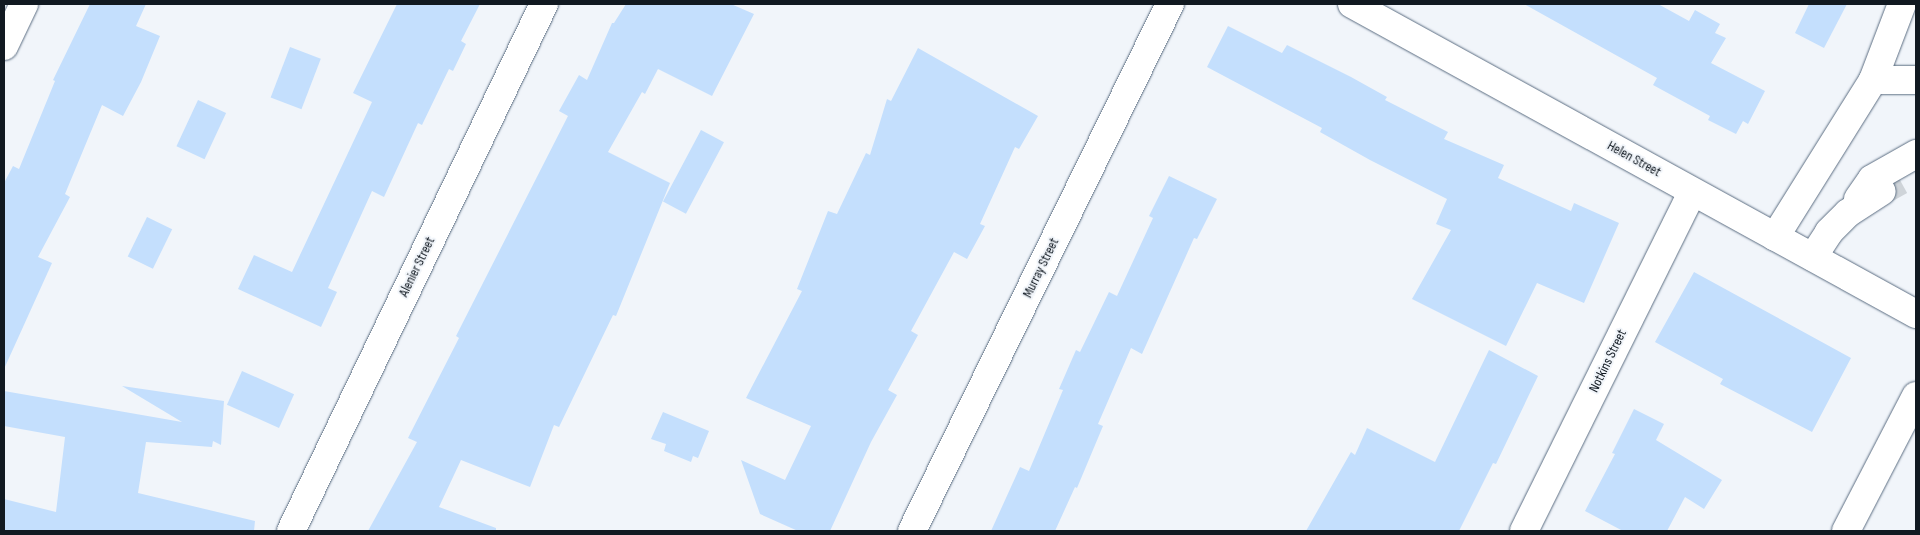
<!DOCTYPE html>
<style>
body{margin:0}
#map{position:relative;width:1920px;height:535px;overflow:hidden;background:#f1f5fa;font-family:"Sofia Sans Condensed",sans-serif}
div>[style]{position:absolute}
.building>*{inset:0;background:#c4dffd;transform-origin:0 0}
.minor-tunnel>*{height:28px;margin-top:-14px;transform-origin:0;background:repeating-linear-gradient(90deg,#cfd4d9 0 28px,transparent 0 42px)}
.roads{filter:drop-shadow(0 0 1px #5b6d82) drop-shadow(0 0 1px #5b6d82)}
.minor>*{height:28px;margin:-14px;padding:0 14px;transform-origin:14px;border-radius:14px;background:#fff}
span{translate:-50% -50%;white-space:nowrap;text-align:center;line-height:1.15;-webkit-text-stroke:4px #f1f5fa;paint-order:stroke}
.street-label{font-size:14px;color:#111921}
.frame{position:absolute;inset:0;border:5px solid #111921;pointer-events:none}
</style>
<div id="map">
<div class="building">
<div style="clip-path:polygon(90px 4px,146px 4px,136px 26px,160px 36px,141px 82px,123px 116px,102px 105px,65px 194px,70px 197px,38px 257px,52px 263px,4px 369px,4px 183px,13px 166px,19px 169px,55px 81px,53px 80px)"></div>
<div style="clip-path:polygon(397px 4px,480px 4px,461px 41px,466px 44px,453px 71px,449px 69px,422px 125px,418px 123px,384px 197px,372px 191px,328px 288px,337px 292px,321px 327px,238px 289px,254px 255px,292px 272px,372px 102px,353px 93px)"></div>
<div style="clip-path:polygon(626px 4px,731px 4px,754px 14px,712px 96px,658px 69px,645px 94px,642px 92px,608px 152px,670px 183px,616px 316px,613px 315px,559px 427px,554px 425px,530px 487px,461px 460px,439px 507px,496px 528px,496px 531px,368px 531px,417px 442px,408px 438px,459px 338px,456px 336px,568px 116px,559px 111px,579px 75px,587px 80px,612px 23px,614px 23px)"></div>
<div style="clip-path:polygon(1524px 4px,1658px 4px,1689px 21px,1695px 10px,1720px 24px,1715px 33px,1726px 38px,1711px 63px,1765px 91px,1748px 124px,1743px 121px,1736px 134px,1708px 120px,1710px 116px,1653px 85px,1657px 78px)"></div>
<div style="clip-path:polygon(1809px 4px,1847px 4px,1824px 48px,1795px 33px)"></div>
<div style="clip-path:polygon(1228px 26px,1282px 53px,1287px 45px,1351px 77px,1387px 97px,1385px 100px,1448px 132px,1444px 139px,1504px 165px,1498px 178px,1571px 211px,1574px 203px,1619px 223px,1584px 303px,1537px 283px,1506px 346px,1412px 299px,1451px 230px,1436px 224px,1447px 199px,1370px 160px,1320px 132px,1322px 128px,1207px 67px)"></div>
<div style="left:290px;top:47px;width:33px;height:54px;rotate:21deg"></div>
<div style="clip-path:polygon(918px 48px,1038px 116px,1019px 149px,1015px 147px,980px 224px,985px 226px,967px 259px,954px 252px,911px 331px,918px 335px,888px 390px,897px 395px,871px 442px,830px 531px,798px 531px,760px 514px,741px 460px,785px 480px,811px 426px,746px 398px,802px 291px,797px 289px,828px 211px,837px 214px,866px 153px,870px 155px,887px 99px,891px 101px)"></div>
<div style="left:198px;top:100px;width:31px;height:51px;rotate:25deg"></div>
<div style="left:701px;top:130px;width:26px;height:81px;rotate:28deg"></div>
<div style="clip-path:polygon(1169px 176px,1217px 199px,1197px 239px,1194px 238px,1142px 354px,1131px 348px,1098px 424px,1103px 426px,1077px 488px,1075px 487px,1055px 531px,991px 531px,1020px 467px,1029px 471px,1063px 390px,1059px 389px,1076px 350px,1080px 352px,1109px 292px,1117px 296px,1153px 218px,1149px 216px)"></div>
<div style="left:147px;top:217px;width:28px;height:44px;rotate:26deg"></div>
<div style="clip-path:polygon(1694px 272px,1851px 358px,1812px 432px,1720px 384px,1723px 379px,1655px 342px)"></div>
<div style="clip-path:polygon(1489px 350px,1538px 376px,1496px 464px,1493px 463px,1459px 531px,1306px 531px,1351px 452px,1355px 455px,1367px 428px,1435px 462px)"></div>
<div style="left:242px;top:371px;width:57px;height:37px;rotate:24deg"></div>
<div style="clip-path:polygon(122px 386px,224px 401px,221px 445px,213px 441px,212px 447px,146px 442px,138px 493px,255px 521px,254px 531px,4px 531px,4px 499px,56px 512px,65px 437px,4px 426px,4px 391px,182px 422px)"></div>
<div style="clip-path:polygon(1634px 409px,1664px 424px,1656px 440px,1722px 480px,1704px 509px,1685px 497px,1667px 531px,1623px 531px,1585px 511px,1615px 454px,1612px 453px)"></div>
<div style="clip-path:polygon(663px 412px,709px 431px,698px 458px,693px 456px,691px 462px,664px 451px,666px 444px,651px 439px)"></div>
</div>
<div class="minor-tunnel">
<div style="left:1882px;top:191px;width:21px;rotate:-29deg"></div>
</div>
<div class="roads">
<div class="minor">
<div style="left:1352px;top:4px;width:644px;rotate:28.8deg"></div>
<div style="left:4px;top:46px;width:47px;rotate:-64.5deg"></div>
<div style="left:1873px;top:80px;width:43px"></div>
<div style="left:1858px;top:199px;width:24px;rotate:-55deg"></div>
<div style="left:1872px;top:179px;width:51px;rotate:-29.6deg"></div>
<div style="left:1775px;top:237px;width:185px;rotate:-58deg"></div>
<div style="left:1873px;top:80px;width:81px;rotate:-69.1deg"></div>
<div style="left:1813px;top:257px;width:30px;rotate:-57deg"></div>
<div style="left:1829px;top:232px;width:27px;rotate:-45deg"></div>
<div style="left:1848px;top:213px;width:40px;rotate:-32.9deg"></div>
<div style="left:291px;top:531px;width:585px;rotate:-64.36deg"></div>
<div style="left:912px;top:531px;width:587px;rotate:-63.92deg"></div>
<div style="left:1524px;top:531px;width:378px;rotate:-63.6deg"></div>
<div style="left:1846px;top:531px;width:152px;rotate:-62.6deg"></div>
</div>
</div>
<div class="street-label">
<span style="left:1634px;top:159px;rotate:29deg">Helen Street</span>
<span style="left:417px;top:267px;rotate:-64deg">Alenier Street</span>
<span style="left:1041px;top:268px;rotate:-64deg">Murray Street</span>
<span style="left:1608px;top:361px;rotate:-64deg">Notkins Street</span>
</div>
<div class="frame"></div>
</div>
